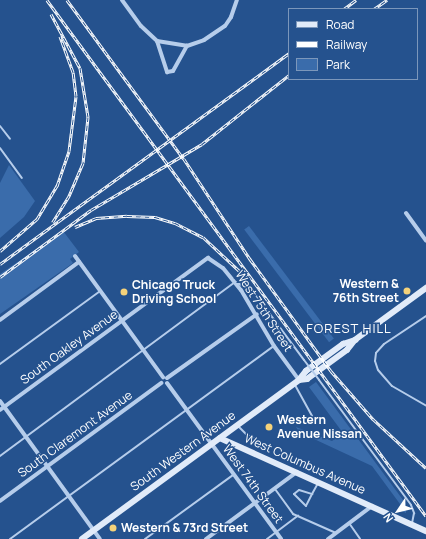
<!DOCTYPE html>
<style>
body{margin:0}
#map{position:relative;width:426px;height:539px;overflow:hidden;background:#25528e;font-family:Manrope,sans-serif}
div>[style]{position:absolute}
.green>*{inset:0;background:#3a6cab;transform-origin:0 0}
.service>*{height:2px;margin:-1px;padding:0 1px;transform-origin:1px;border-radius:1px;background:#b6cdeb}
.minor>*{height:4px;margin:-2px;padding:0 2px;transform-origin:2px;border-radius:2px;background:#b6cdeb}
.secondary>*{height:5.5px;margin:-2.75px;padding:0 2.75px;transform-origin:2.75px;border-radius:2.75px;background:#e1ebf9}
.rail>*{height:3px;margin-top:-1.5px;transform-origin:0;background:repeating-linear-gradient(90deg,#25528e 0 4.5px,#fff 0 9px);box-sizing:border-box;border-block:1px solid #fff}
.service-bridge>*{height:2px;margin:-1px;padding:0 1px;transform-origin:1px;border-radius:1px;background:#b6cdeb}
.dots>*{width:11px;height:11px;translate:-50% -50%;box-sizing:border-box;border:2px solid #25528e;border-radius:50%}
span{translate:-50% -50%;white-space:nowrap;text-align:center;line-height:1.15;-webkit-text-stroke:3px #25528e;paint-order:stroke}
.poi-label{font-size:12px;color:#fff;font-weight:700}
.right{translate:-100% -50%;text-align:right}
.left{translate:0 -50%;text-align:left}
.street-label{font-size:12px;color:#fff}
.neighbourhood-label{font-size:13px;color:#fff;letter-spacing:1px}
.legend{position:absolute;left:288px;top:8px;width:130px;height:72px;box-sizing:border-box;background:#25528e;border:1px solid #7c97bb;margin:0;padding:5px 7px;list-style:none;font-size:12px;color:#fff}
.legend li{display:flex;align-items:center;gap:8px;height:20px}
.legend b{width:20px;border:1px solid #7c97bb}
.north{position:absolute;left:378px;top:491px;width:40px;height:40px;-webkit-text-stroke:3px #25528e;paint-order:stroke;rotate:235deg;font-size:11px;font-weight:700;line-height:16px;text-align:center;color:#fff}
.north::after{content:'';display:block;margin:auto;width:14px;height:18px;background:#fff;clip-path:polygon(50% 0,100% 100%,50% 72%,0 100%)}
</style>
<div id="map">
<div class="green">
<div style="clip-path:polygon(9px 165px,35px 201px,24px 217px,0 238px,0 183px)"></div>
<div style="left:249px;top:226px;width:141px;height:6px;rotate:53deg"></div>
<div style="clip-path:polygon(63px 231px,79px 252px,70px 259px,73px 263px,0 314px,0 274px)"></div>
<div style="clip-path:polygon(316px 382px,406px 504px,406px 513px,402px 511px,400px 504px,372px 466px,299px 432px,296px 427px,332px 441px,343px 433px,309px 387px)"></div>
</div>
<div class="service">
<div style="left:0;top:126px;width:16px;rotate:52deg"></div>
<div style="left:0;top:148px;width:37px;rotate:54deg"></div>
<div style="left:426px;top:316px;width:50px;rotate:146.3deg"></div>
<div style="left:384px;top:344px;width:12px;rotate:132deg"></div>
<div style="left:376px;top:353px;width:8px;rotate:97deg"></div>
<div style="left:375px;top:361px;width:9px;rotate:72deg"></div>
<div style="left:378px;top:370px;width:21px;rotate:49deg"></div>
<div style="left:392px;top:386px;width:39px;rotate:30deg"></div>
<div style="left:0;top:364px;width:124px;rotate:-36.1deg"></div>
<div style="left:319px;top:380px;width:155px;rotate:53.6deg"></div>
<div style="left:411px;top:505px;width:9px;rotate:69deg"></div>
<div style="left:414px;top:513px;width:10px;rotate:101deg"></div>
<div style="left:295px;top:385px;width:43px;rotate:61.1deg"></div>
<div style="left:238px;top:426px;width:11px;rotate:45deg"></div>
<div style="left:246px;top:434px;width:24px;rotate:30deg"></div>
<div style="left:0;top:456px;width:292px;rotate:-36.5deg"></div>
<div style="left:235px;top:282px;width:19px;rotate:25deg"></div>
<div style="left:252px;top:290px;width:87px;rotate:53.4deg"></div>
<div style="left:275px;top:489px;width:31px;rotate:54deg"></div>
<div style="left:293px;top:514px;width:47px;rotate:23.8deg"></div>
<div style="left:312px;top:494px;width:13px;rotate:117deg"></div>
<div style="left:306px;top:506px;width:17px;rotate:-135deg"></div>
<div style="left:294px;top:494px;width:6px;rotate:-39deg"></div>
<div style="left:299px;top:490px;width:14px;rotate:17deg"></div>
<div style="left:312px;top:494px;width:13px;rotate:-61deg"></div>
<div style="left:349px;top:523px;width:19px;rotate:55deg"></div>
<div style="left:10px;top:539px;width:327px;rotate:-36.2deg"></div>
<div style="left:145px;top:539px;width:109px;rotate:-36deg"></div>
<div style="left:267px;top:539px;width:39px;rotate:-37deg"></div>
</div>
<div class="minor">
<div style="left:122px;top:0;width:32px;rotate:54deg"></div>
<div style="left:141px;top:26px;width:22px;rotate:43deg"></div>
<div style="left:157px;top:41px;width:33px;rotate:72deg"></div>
<div style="left:167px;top:72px;width:6px;rotate:-9deg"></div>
<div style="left:173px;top:71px;width:29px;rotate:-61deg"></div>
<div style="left:187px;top:46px;width:18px;rotate:-19deg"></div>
<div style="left:204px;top:40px;width:25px;rotate:-34deg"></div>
<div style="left:225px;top:26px;width:11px;rotate:-56deg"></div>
<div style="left:231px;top:17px;width:18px;rotate:-71deg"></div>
<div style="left:157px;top:41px;width:30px;rotate:9deg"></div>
<div style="left:406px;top:213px;width:34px;rotate:54deg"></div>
<div style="left:75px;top:256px;width:150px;rotate:54deg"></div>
<div style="left:0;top:320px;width:98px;rotate:-36.3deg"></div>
<div style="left:167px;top:378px;width:110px;rotate:-35.4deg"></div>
<div style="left:167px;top:383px;width:193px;rotate:53.8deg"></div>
<div style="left:0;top:401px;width:170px;rotate:54.1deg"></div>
<div style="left:0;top:410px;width:258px;rotate:-36.2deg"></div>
<div style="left:208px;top:258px;width:18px;rotate:34deg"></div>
<div style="left:223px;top:268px;width:28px;rotate:51deg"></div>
<div style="left:241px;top:290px;width:65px;rotate:59.5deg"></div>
<div style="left:274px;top:346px;width:42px;rotate:53.7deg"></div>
<div style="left:0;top:501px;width:200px;rotate:-36.2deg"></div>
<div style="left:206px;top:539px;width:113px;rotate:-36.4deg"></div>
<div style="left:328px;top:539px;width:55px;rotate:-36.9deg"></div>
</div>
<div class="secondary">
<div style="left:299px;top:380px;width:8px;rotate:-7deg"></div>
<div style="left:307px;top:379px;width:49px;rotate:-35.9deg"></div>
<div style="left:347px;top:350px;width:11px;rotate:-52deg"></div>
<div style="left:220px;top:438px;width:226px;rotate:24.3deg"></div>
<div style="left:82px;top:539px;width:269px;rotate:-36.2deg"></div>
<div style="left:299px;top:380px;width:11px;rotate:-52deg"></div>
<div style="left:306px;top:371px;width:46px;rotate:-36.1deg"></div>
<div style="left:343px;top:344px;width:13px;rotate:-18deg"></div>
<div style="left:355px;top:340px;width:88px;rotate:-36.2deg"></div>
</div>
<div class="rail">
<div style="left:47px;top:0;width:640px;rotate:53.7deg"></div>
<div style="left:67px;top:0;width:197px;rotate:53.7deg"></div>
<div style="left:184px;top:159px;width:120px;rotate:56.6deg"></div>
<div style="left:250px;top:259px;width:138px;rotate:54.1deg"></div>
<div style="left:331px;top:371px;width:64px;rotate:48.8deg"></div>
<div style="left:373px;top:419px;width:72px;rotate:42.8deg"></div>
<div style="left:344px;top:9px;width:15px;rotate:-37deg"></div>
<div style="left:374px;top:9px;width:16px;rotate:-35deg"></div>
<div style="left:51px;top:14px;width:61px;rotate:61.8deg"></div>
<div style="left:80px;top:68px;width:50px;rotate:80.7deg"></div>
<div style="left:88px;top:117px;width:46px;rotate:96.2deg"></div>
<div style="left:83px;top:163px;width:36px;rotate:113deg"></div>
<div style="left:69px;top:196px;width:31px;rotate:122deg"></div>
<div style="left:75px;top:227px;width:23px;rotate:-23deg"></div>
<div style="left:96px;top:218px;width:31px;rotate:-4deg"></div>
<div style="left:127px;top:216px;width:28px;rotate:2deg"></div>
<div style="left:155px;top:217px;width:21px;rotate:17deg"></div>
<div style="left:175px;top:223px;width:31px;rotate:27deg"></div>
<div style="left:203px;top:237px;width:60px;rotate:43deg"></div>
<div style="left:0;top:251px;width:49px;rotate:-40.9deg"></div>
<div style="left:37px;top:219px;width:39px;rotate:-59deg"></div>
<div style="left:57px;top:186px;width:37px;rotate:-71deg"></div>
<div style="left:69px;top:151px;width:55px;rotate:-82.7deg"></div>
<div style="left:76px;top:96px;width:24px;rotate:-97deg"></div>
<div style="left:73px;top:72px;width:38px;rotate:-110deg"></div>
<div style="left:0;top:264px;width:358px;rotate:-36.1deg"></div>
<div style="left:0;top:277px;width:113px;rotate:-36.4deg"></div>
<div style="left:91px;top:210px;width:129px;rotate:-30.7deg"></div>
<div style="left:202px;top:144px;width:111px;rotate:-38.4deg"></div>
</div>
<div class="service-bridge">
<div style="left:304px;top:360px;width:25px;rotate:53deg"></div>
</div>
<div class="dots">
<div style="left:407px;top:291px;background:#f5d27a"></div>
<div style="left:124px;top:292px;background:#f5d27a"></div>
<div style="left:269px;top:427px;background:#f5d27a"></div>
<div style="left:113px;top:528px;background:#f5d27a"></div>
</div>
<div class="poi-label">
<span class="right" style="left:399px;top:291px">Western &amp;<br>76th Street</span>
<span class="left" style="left:132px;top:292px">Chicago Truck<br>Driving School</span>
<span class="left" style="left:277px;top:427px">Western<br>Avenue Nissan</span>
<span class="left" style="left:121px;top:528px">Western &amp; 73rd Street</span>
</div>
<div class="street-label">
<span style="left:264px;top:311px;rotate:57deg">West 75th Street</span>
<span style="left:69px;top:347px;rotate:-36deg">South Oakley Avenue</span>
<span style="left:75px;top:434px;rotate:-36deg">South Claremont Avenue</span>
<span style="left:183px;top:451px;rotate:-36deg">South Western Avenue</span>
<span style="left:305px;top:464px;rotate:24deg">West Columbus Avenue</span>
<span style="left:253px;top:484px;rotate:54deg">West 74th Street</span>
</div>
<div class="neighbourhood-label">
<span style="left:349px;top:328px">FOREST HILL</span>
</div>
<ul class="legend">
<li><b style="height:5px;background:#e1ebf9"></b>Road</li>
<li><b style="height:5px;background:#fff"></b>Railway</li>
<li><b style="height:11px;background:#3a6cab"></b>Park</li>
</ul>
<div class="north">N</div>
</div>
